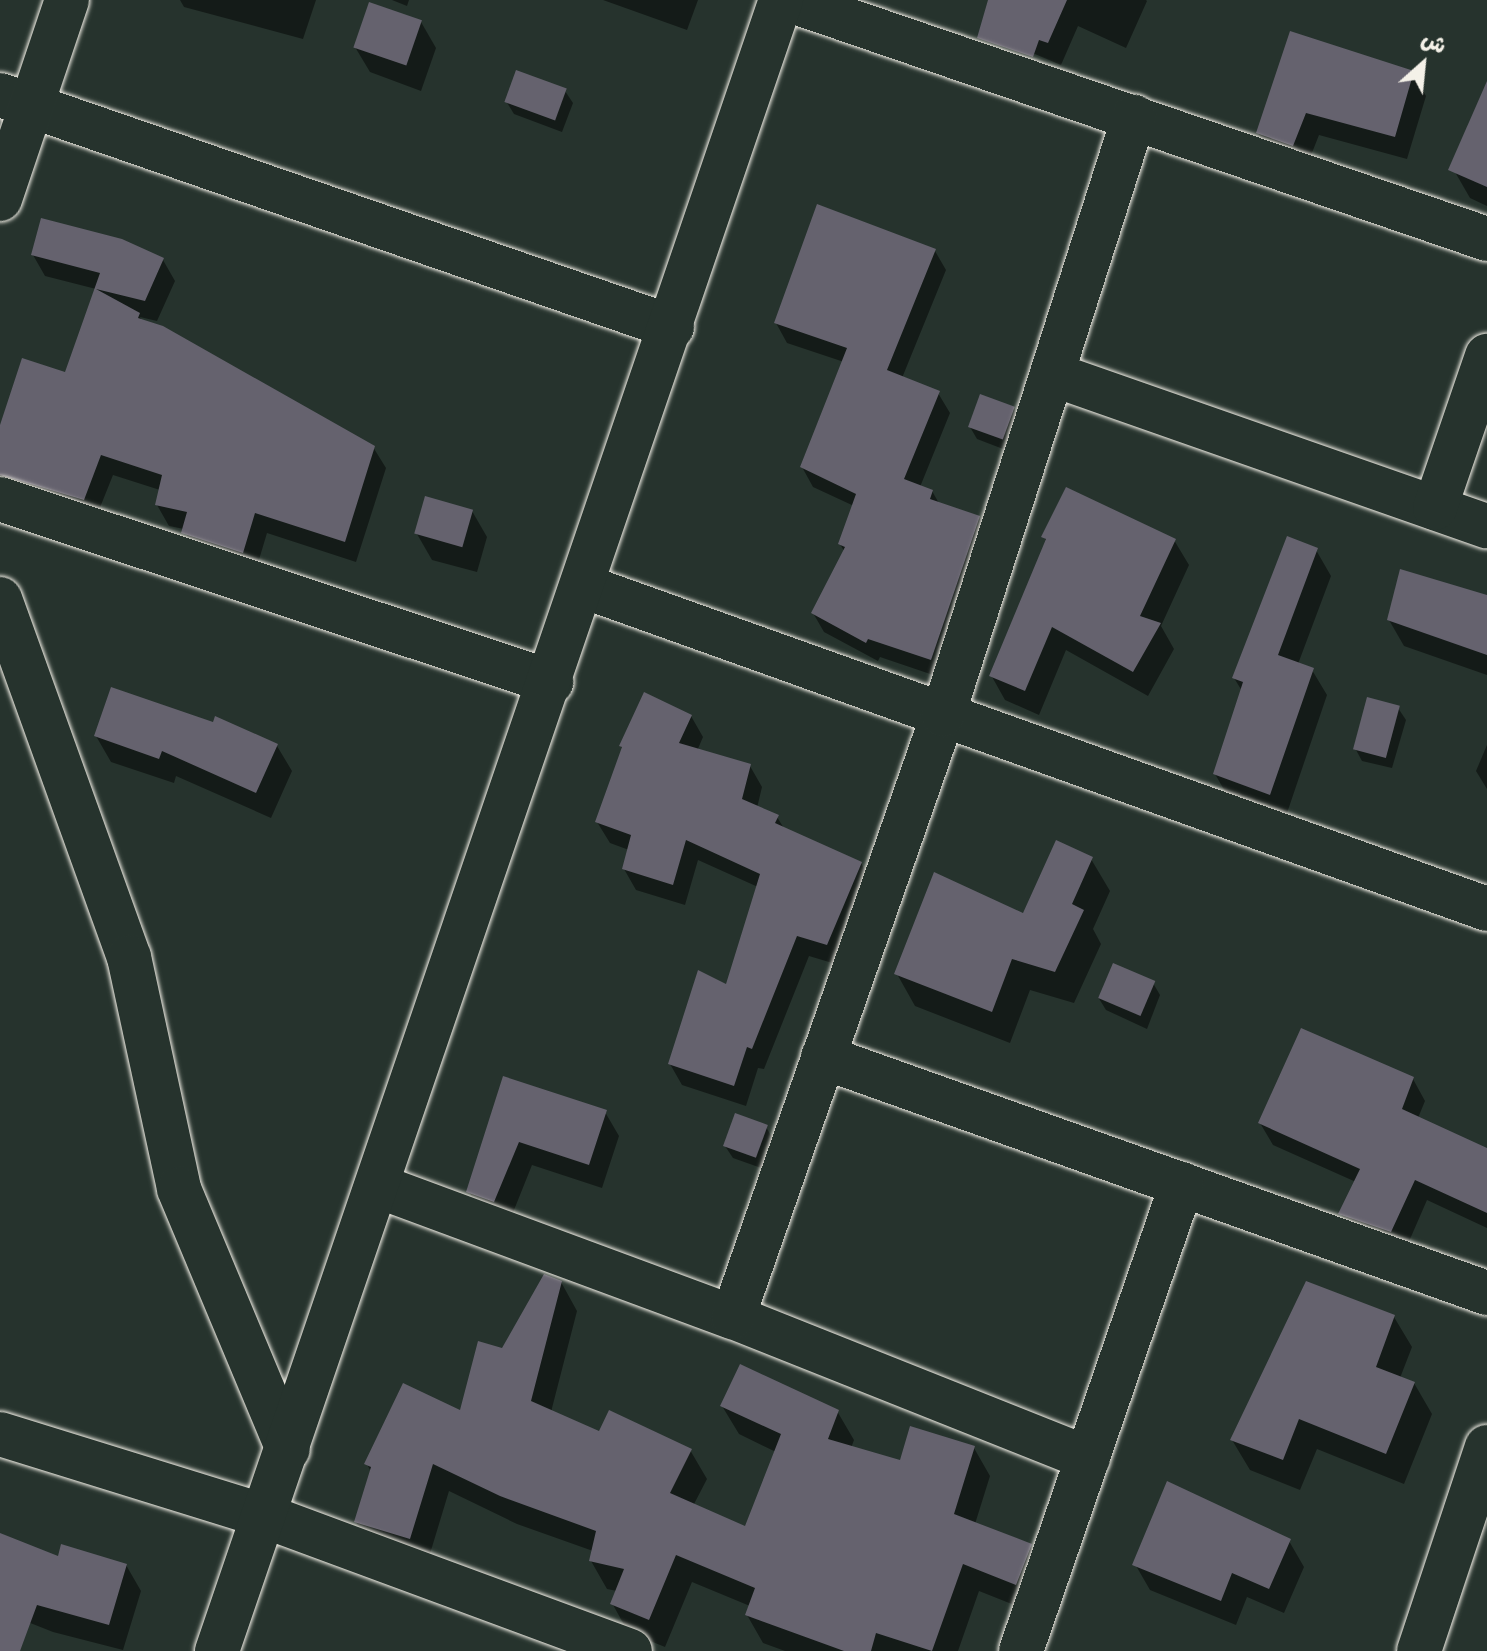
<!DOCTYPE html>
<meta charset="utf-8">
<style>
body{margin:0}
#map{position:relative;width:1487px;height:1651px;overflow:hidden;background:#26332d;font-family:Sriracha,"Playpen Sans Arabic",sans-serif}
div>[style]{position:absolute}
.shadow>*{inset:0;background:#0007}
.building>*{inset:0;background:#65626e;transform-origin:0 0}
.roads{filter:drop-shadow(0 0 2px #f4f1e8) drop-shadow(0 0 2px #f4f1e8)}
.minor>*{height:44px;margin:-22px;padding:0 22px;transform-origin:22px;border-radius:22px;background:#26332d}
span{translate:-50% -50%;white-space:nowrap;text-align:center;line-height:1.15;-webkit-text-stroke:7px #26332d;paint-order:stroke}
.north{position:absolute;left:1383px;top:24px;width:80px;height:80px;-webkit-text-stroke:6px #26332d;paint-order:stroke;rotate:27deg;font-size:22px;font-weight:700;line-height:32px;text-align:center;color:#f4f1e8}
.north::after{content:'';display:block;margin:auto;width:28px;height:36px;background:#f4f1e8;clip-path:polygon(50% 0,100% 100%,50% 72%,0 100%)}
</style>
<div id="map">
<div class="shadow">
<div style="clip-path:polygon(180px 0,316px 0,303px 39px,184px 7px)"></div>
<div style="clip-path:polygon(392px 0,409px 0,407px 6px)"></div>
<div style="clip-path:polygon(603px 0,698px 0,687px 30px)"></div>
<div style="clip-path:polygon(1029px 0,1146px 0,1147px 1px,1126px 48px,1078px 26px,1061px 65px,1030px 52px)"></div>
<div style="clip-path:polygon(421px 22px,436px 48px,421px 91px,370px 72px,355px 47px)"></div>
<div style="clip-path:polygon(1291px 33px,1413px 73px,1426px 96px,1407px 159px,1319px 135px,1306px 168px,1271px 156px,1258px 133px)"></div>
<div style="clip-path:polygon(565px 91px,573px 103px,562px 132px,514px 114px,506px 101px)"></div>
<div style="clip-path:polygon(1487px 121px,1487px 206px,1470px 198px,1455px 172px)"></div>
<div style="clip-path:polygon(935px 251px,946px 270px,902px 378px,938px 393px,950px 413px,920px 487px,932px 491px,940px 505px,979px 518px,990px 538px,942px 678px,880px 657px,878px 661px,824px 632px,813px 613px,844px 551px,840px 544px,854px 506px,813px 487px,802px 467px,844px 362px,787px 343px,776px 323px)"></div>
<div style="clip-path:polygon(33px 255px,163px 260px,175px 281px,157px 321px,140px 317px,142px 322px,373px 447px,386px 468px,356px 562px,267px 533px,255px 573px,195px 553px,184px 529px,169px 526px,157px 505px,160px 490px,113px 475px,95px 520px,0 497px,0 432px,66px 375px,96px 289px,45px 276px)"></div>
<div style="clip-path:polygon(1014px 408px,1021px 421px,1011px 452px,977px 439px,970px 427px)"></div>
<div style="clip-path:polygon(472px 511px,487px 537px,477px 572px,432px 560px,417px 534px)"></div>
<div style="clip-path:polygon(1044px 537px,1174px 540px,1189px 565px,1161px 626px,1174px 649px,1148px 696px,1066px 650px,1039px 715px,1005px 700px,991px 675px,1047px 542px)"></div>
<div style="clip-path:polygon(1316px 550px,1331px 576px,1298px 664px,1312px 670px,1327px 695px,1285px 819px,1230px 800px,1215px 774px,1242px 691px,1234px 678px)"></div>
<div style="clip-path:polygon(1487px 598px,1487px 675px,1404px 646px,1389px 620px)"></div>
<div style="clip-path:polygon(1398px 708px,1406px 720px,1392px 768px,1362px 761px,1355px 748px)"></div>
<div style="clip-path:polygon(691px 716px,703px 737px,697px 751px,750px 766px,762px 787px,757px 808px,777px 817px,785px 830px,861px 863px,873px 885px,839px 965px,809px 956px,764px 1069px,758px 1068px,746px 1106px,682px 1085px,670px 1064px,727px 987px,758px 887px,698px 860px,685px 905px,636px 890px,624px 869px,629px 850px,610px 843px,597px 822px,623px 750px,621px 746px)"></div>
<div style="clip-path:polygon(96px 736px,277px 746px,292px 771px,271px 818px,176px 776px,174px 783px,111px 762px)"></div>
<div style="clip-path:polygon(1487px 745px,1487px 789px,1476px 771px)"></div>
<div style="clip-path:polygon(1091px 859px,1110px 891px,1093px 929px,1101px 944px,1074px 1003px,1030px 990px,1010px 1043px,915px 1006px,897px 974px,1024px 916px)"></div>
<div style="clip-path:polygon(1153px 983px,1160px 995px,1147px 1029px,1106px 1010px,1098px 997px)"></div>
<div style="clip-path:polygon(505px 1079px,605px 1112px,619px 1136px,602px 1188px,532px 1165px,508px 1225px,483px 1216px,469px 1192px)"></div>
<div style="clip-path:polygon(1413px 1079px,1425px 1101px,1418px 1118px,1487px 1150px,1487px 1228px,1427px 1200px,1404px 1253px,1353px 1235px,1341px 1214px,1356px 1182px,1273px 1145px,1260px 1123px)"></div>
<div style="clip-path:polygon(766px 1127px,773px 1139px,764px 1169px,733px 1158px,725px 1146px)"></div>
<div style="clip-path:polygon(561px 1282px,577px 1311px,551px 1412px,600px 1434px,690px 1450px,707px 1479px,693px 1506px,746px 1529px,776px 1452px,739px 1434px,722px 1406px,837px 1411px,854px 1440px,851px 1448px,901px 1462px,974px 1448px,990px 1476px,975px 1524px,1030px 1545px,1046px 1573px,1032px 1612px,979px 1591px,958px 1651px,785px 1651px,763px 1643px,747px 1615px,750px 1606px,692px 1582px,665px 1647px,628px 1632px,612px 1603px,617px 1591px,607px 1589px,591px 1561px,593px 1551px,517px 1524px,449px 1491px,426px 1567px,372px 1550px,356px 1522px,371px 1472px,367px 1464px,461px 1413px,503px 1350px)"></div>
<div style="clip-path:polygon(1394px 1317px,1412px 1347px,1400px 1378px,1414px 1383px,1432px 1414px,1404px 1484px,1317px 1449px,1300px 1490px,1250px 1470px,1232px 1440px)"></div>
<div style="clip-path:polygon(0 1536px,59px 1558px,126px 1565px,141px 1591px,123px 1650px,53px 1632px,0 1611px)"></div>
<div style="clip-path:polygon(1289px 1541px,1304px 1567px,1284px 1613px,1247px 1597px,1236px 1625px,1150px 1590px,1135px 1564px)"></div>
</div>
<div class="building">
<div style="clip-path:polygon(988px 0,1067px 0,1048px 43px,1039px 40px,1033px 57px,977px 38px)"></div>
<div style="left:369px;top:2px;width:56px;height:48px;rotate:19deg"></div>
<div style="clip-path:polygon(1290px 31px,1414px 71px,1395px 137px,1306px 113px,1293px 146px,1256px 133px)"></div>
<div style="left:516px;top:70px;width:54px;height:34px;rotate:20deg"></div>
<div style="clip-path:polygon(1487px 81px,1487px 187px,1448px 170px)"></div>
<div style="clip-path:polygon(817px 204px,936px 249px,887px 370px,940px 391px,904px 479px,933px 490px,930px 499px,980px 516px,931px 660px,868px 639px,866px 643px,811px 613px,845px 547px,838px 544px,856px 494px,800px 467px,847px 348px,774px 323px)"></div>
<div style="clip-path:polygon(41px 218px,122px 239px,164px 258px,145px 301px,96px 289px,140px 313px,138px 318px,163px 326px,375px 446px,345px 542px,255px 513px,243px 553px,181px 533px,187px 512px,155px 505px,162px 475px,101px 455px,84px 500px,0 475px,0 425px,22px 358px,65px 372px,100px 273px,31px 255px)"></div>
<div style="left:980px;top:394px;width:37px;height:35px;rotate:20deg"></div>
<div style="clip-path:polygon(1066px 487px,1176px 539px,1140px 616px,1161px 623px,1133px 672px,1052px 627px,1025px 691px,989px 676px,1046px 539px,1041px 537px)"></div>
<div style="left:425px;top:496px;width:50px;height:39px;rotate:16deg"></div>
<div style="clip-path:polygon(1287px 536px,1318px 548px,1278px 655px,1314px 668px,1270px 795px,1213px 774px,1243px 682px,1232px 678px)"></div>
<div style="clip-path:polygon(1400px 569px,1487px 595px,1487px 655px,1387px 620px)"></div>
<div style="clip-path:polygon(111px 687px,213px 722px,215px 716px,278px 744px,256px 793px,162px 751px,159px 759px,94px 736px)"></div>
<div style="clip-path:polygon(644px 692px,692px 715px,679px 743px,751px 764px,742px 799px,779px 815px,775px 823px,862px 862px,827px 945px,797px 936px,752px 1049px,747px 1047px,734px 1086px,668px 1064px,698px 970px,726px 984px,760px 874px,686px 840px,673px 885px,622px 869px,631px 835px,595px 822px,622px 747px,619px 746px)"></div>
<div style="left:1367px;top:697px;width:34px;height:54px;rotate:15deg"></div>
<div style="clip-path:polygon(1056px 840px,1093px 857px,1072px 904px,1084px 910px,1055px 972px,1012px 959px,992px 1012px,894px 974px,934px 872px,1023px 913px)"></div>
<div style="left:1113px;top:963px;width:46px;height:38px;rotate:23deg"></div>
<div style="clip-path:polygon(1301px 1028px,1414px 1077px,1402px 1109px,1487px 1148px,1487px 1213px,1415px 1180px,1391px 1232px,1338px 1214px,1360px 1169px,1258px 1123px)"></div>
<div style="clip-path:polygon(503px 1076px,607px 1110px,589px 1165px,519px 1142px,494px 1202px,466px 1192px)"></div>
<div style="left:735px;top:1113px;width:35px;height:35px;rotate:20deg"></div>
<div style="clip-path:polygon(544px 1274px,562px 1281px,531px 1401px,599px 1431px,609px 1410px,692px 1449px,670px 1493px,745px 1526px,781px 1434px,720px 1406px,740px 1364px,839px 1410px,828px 1439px,900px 1460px,910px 1426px,975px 1446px,954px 1514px,1032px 1544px,1016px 1585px,963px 1564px,932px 1651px,876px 1633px,871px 1651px,844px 1651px,745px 1615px,755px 1588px,676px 1555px,649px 1620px,610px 1604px,624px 1569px,589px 1561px,596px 1531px,500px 1496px,433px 1464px,410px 1539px,354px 1522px,371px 1467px,364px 1464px,403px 1383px,460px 1410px,478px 1341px,502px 1348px)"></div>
<div style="clip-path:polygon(1306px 1281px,1395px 1315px,1376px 1367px,1415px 1382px,1386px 1454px,1299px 1419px,1283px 1460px,1230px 1440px)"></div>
<div style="clip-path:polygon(1167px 1481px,1291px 1539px,1269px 1589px,1232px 1573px,1221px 1601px,1132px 1565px)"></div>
<div style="clip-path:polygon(0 1533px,58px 1556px,61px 1544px,127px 1564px,109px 1625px,37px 1605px,20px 1651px,0 1651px)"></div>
</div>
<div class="roads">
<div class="minor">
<div style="left:789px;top:0;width:738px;rotate:18.9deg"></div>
<div style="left:0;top:95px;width:711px;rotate:19.05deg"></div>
<div style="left:0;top:199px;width:210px;rotate:-71.4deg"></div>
<div style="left:1052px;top:374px;width:461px;rotate:19.3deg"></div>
<div style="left:0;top:499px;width:581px;rotate:18.37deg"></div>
<div style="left:1435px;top:508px;width:161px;rotate:-71.1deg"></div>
<div style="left:583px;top:586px;width:960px;rotate:19.66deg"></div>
<div style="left:0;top:599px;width:381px;rotate:70.2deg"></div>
<div style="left:129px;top:957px;width:237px;rotate:77.8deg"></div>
<div style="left:179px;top:1189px;width:282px;rotate:67.3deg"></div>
<div style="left:823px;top:1057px;width:705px;rotate:19.57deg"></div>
<div style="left:378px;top:1186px;width:378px;rotate:20.3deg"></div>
<div style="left:733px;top:1317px;width:382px;rotate:21.7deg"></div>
<div style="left:733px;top:1317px;width:638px;rotate:-70.77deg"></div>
<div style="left:943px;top:715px;width:628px;rotate:-72.29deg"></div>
<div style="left:0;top:1434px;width:277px;rotate:17.2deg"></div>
<div style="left:265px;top:1516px;width:389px;rotate:20.3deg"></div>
<div style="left:217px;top:1651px;width:1745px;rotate:-71.14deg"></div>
<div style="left:1021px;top:1651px;width:494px;rotate:-71deg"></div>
<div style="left:1419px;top:1651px;width:215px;rotate:-71.6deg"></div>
</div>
</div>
<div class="north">ش</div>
</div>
